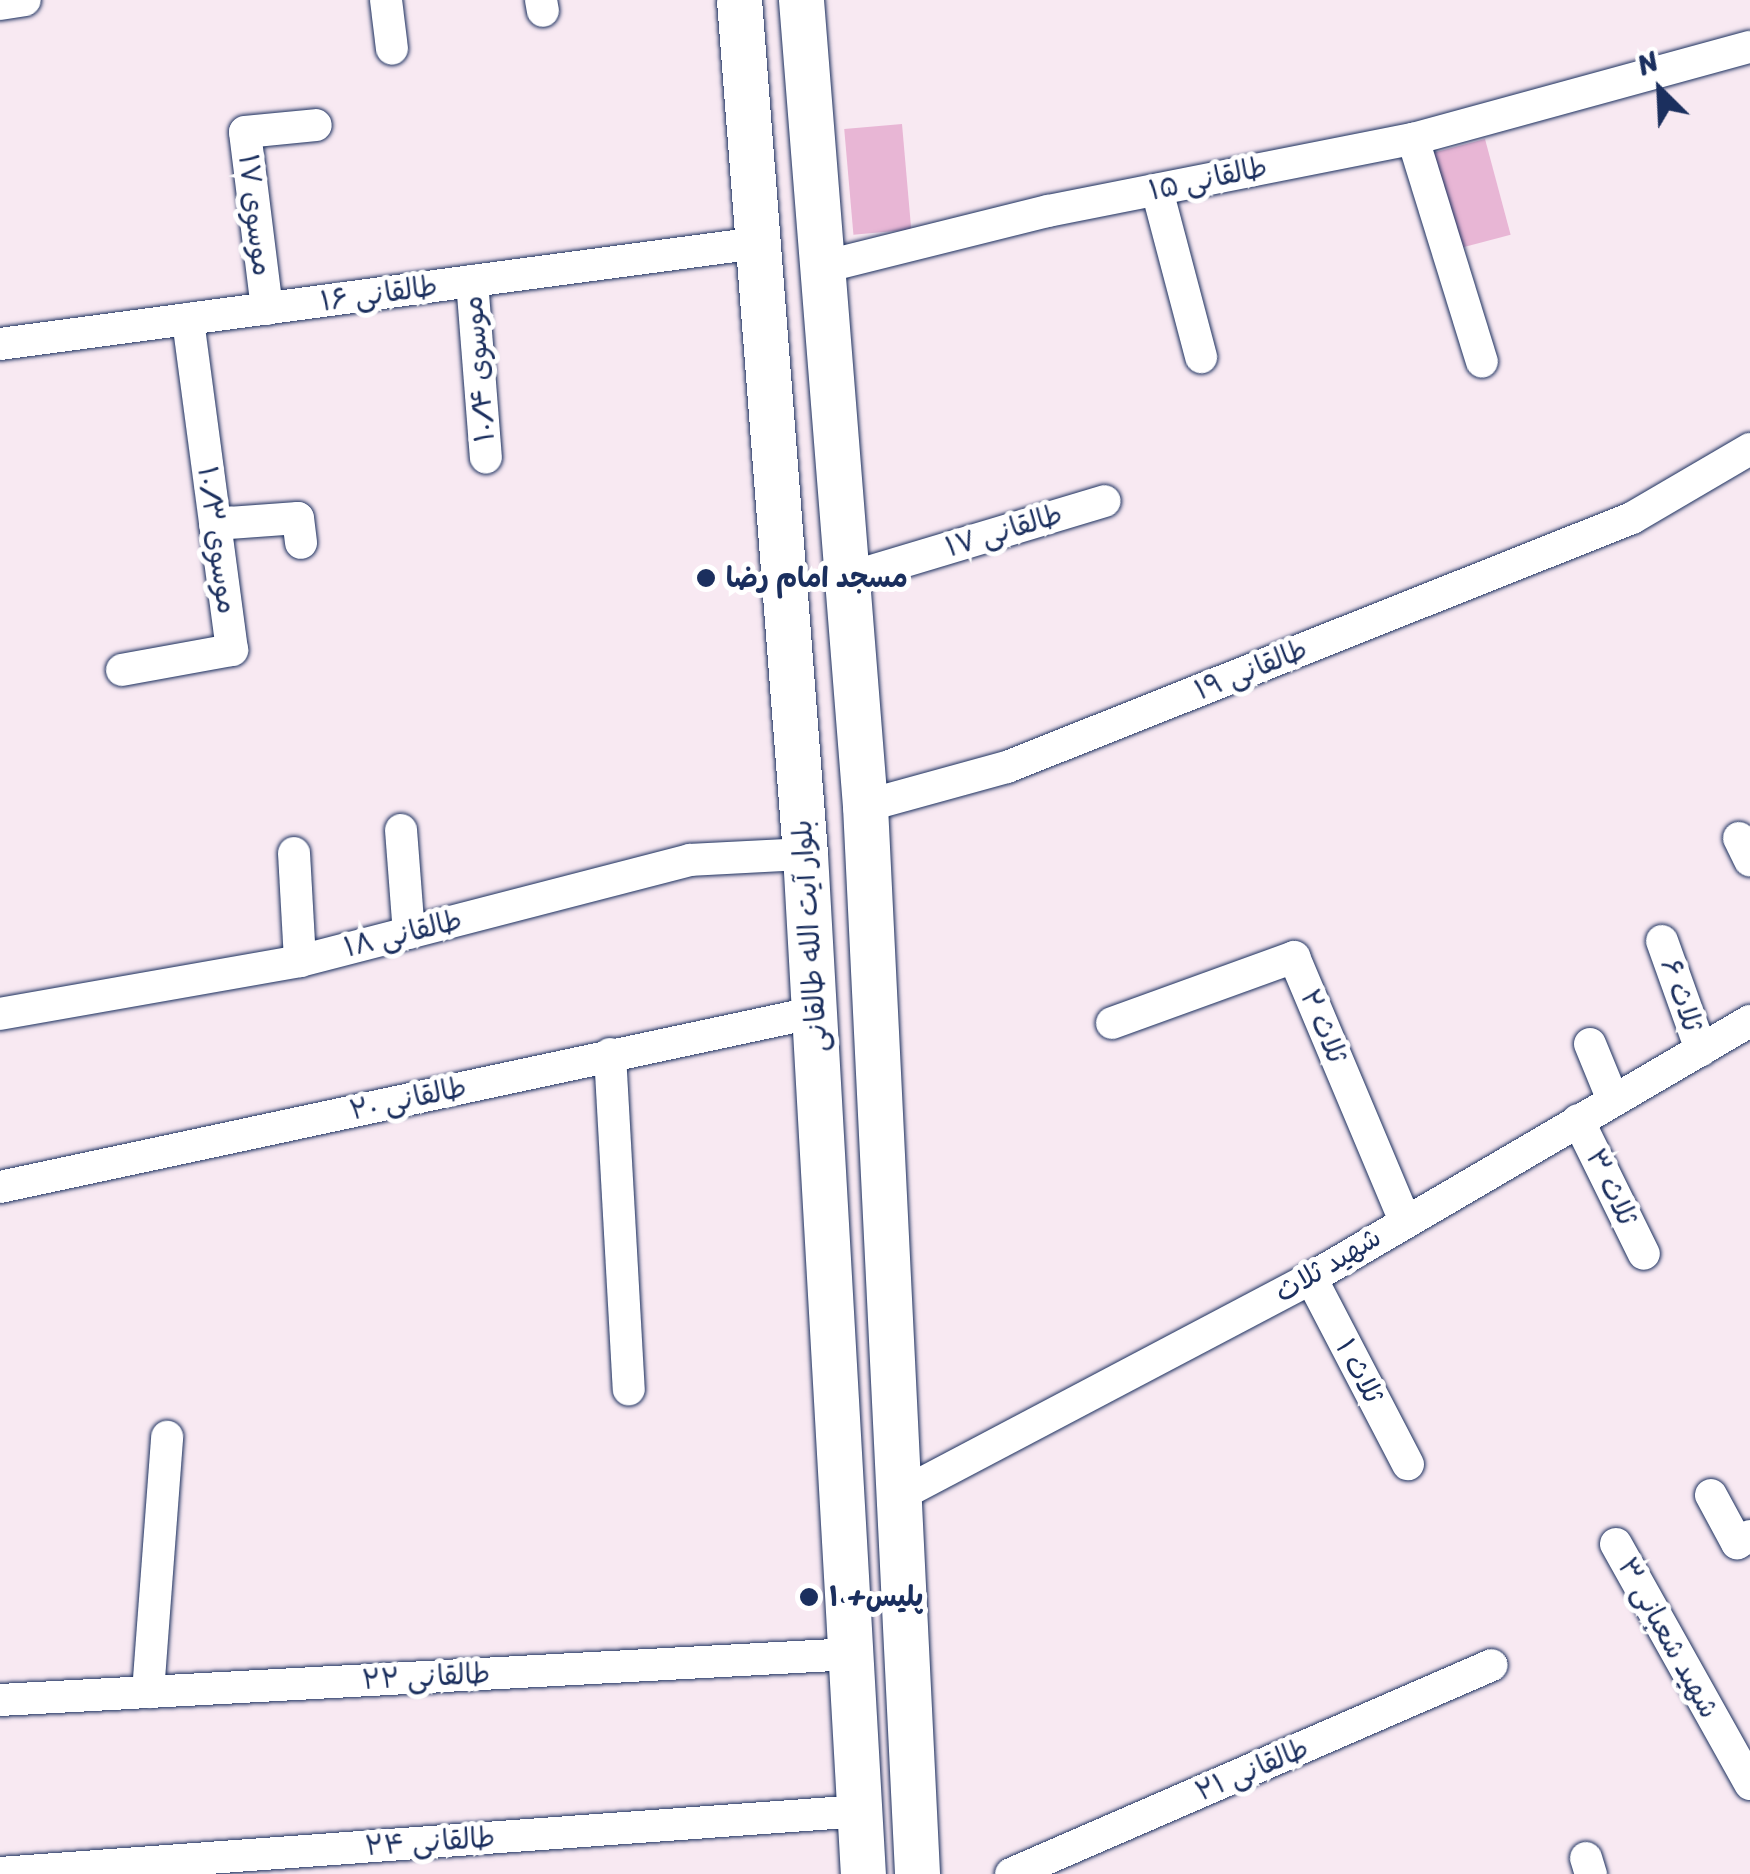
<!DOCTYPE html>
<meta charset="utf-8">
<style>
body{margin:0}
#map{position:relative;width:1750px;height:1874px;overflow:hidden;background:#f8e9f2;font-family:Sriracha,"Playpen Sans Arabic",sans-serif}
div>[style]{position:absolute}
.building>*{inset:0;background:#e8b6d5;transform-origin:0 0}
.roads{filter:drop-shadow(0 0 2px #1b2f5e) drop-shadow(0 0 2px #1b2f5e)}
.minor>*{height:32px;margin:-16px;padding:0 16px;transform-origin:16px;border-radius:16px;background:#fff}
.secondary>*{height:45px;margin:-22.5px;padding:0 22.5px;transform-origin:22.5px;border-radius:22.5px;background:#fff}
.dots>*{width:28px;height:28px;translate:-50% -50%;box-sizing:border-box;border:5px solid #fff;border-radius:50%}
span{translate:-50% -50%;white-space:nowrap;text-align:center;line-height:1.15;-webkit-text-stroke:10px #fff;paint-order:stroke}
.street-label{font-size:28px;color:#1b2f5e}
.poi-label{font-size:28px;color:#1b2f5e;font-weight:700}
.left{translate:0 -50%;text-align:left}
.north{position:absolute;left:1610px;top:40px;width:100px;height:100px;-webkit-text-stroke:8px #fff;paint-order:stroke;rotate:336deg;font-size:28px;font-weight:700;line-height:40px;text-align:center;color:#1b2f5e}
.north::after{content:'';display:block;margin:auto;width:35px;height:45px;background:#1b2f5e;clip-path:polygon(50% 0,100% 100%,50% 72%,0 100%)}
</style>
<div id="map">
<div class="building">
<div style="left:902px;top:124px;width:106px;height:58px;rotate:85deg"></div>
<div style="left:1485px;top:139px;width:99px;height:56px;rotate:75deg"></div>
</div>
<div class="roads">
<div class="minor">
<div style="left:386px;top:0;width:49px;rotate:83deg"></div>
<div style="left:541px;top:0;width:11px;rotate:80deg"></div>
<div style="left:0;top:4px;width:25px;rotate:-9deg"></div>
<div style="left:1413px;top:139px;width:233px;rotate:72.8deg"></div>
<div style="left:1157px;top:190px;width:173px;rotate:75.2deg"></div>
<div style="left:823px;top:267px;width:232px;rotate:-14deg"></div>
<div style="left:1048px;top:211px;width:372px;rotate:-11.2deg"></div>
<div style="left:1413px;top:139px;width:349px;rotate:-15.3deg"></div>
<div style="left:472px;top:281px;width:177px;rotate:85.5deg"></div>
<div style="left:267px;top:309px;width:178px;rotate:-97.1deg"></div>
<div style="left:245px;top:132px;width:71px;rotate:-5.6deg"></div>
<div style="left:0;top:344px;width:764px;rotate:-7.6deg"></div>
<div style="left:215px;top:524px;width:83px;rotate:-4.1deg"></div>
<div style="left:298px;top:518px;width:25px;rotate:83deg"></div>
<div style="left:845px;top:579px;width:271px;rotate:-16.7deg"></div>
<div style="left:122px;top:670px;width:112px;rotate:-10.3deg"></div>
<div style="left:232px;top:650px;width:334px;rotate:-97.6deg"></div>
<div style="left:865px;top:806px;width:147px;rotate:-15.4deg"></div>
<div style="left:1007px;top:767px;width:673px;rotate:-21.72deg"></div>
<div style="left:1632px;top:518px;width:137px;rotate:-30.3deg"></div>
<div style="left:401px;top:830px;width:103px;rotate:85.6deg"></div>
<div style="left:1739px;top:838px;width:25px;rotate:64deg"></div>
<div style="left:294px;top:853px;width:108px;rotate:86.8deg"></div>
<div style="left:1662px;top:941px;width:116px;rotate:70.3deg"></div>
<div style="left:0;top:1014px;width:305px;rotate:-10deg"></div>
<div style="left:300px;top:961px;width:403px;rotate:-14.5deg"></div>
<div style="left:690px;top:860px;width:115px;rotate:-3deg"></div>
<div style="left:1112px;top:1023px;width:194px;rotate:-19.9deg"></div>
<div style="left:1294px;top:957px;width:284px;rotate:67.2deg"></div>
<div style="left:1590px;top:1044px;width:61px;rotate:67.7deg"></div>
<div style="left:610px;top:1054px;width:336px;rotate:86.8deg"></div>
<div style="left:1578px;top:1120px;width:149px;rotate:63.8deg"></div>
<div style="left:0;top:1187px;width:835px;rotate:-12.1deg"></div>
<div style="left:1311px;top:1278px;width:210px;rotate:62.5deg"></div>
<div style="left:1711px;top:1495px;width:55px;rotate:61.6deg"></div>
<div style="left:1737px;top:1543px;width:15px;rotate:-28deg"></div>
<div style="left:898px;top:1496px;width:467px;rotate:-27.8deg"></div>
<div style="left:1311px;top:1278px;width:509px;rotate:-30.35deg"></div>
<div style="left:1616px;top:1544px;width:275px;rotate:60.8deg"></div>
<div style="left:148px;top:1692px;width:256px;rotate:-85.7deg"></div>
<div style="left:0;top:1700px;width:852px;rotate:-3.09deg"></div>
<div style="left:1586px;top:1858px;width:17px;rotate:73deg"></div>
<div style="left:0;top:1873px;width:862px;rotate:-4.12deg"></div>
<div style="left:1011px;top:1874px;width:524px;rotate:-23.49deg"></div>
</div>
<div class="secondary">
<div style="left:739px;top:0;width:857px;rotate:85.58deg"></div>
<div style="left:805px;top:854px;width:1022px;rotate:86.75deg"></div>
<div style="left:801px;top:0;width:809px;rotate:85.46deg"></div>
<div style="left:865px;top:806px;width:1069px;rotate:87.21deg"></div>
</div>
</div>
<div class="dots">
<div style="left:706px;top:578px;background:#1b2f5e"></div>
<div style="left:809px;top:1597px;background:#1b2f5e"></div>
</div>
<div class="street-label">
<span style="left:1208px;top:179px;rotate:-12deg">طالقانی ۱۵</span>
<span style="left:255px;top:215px;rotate:83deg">موسوی ۱۷</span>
<span style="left:379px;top:294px;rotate:-8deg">طالقانی ۱۶</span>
<span style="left:479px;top:369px;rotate:-95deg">موسوی ۱۰/۴</span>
<span style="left:1004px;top:531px;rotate:-17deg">طالقانی ۱۷</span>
<span style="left:217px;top:540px;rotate:82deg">موسوی ۱۰/۳</span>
<span style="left:1251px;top:670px;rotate:-22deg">طالقانی ۱۹</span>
<span style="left:403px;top:934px;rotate:-14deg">طالقانی ۱۸</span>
<span style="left:810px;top:936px;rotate:-94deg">بلوار آیت الله طالقانی</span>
<span style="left:1681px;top:995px;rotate:71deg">ثلاث ۶</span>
<span style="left:1323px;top:1026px;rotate:67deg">ثلاث ۲</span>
<span style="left:408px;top:1099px;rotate:-12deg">طالقانی ۲۰</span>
<span style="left:1611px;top:1187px;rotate:64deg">ثلاث ۳</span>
<span style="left:1328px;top:1265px;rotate:-31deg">شهید ثلاث</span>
<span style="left:1359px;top:1371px;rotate:62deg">ثلاث ۱</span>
<span style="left:1668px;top:1638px;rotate:61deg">شهید شعبانی ۳</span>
<span style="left:426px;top:1677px;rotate:-3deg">طالقانی ۲۲</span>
<span style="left:1252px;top:1770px;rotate:-23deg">طالقانی ۲۱</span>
<span style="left:430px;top:1842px;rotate:-4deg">طالقانی ۲۴</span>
</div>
<div class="poi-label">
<span class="left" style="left:726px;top:578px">مسجد امام رضا</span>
<span class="left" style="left:829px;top:1597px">پلیس+۱۰</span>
</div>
<div class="north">N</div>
</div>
